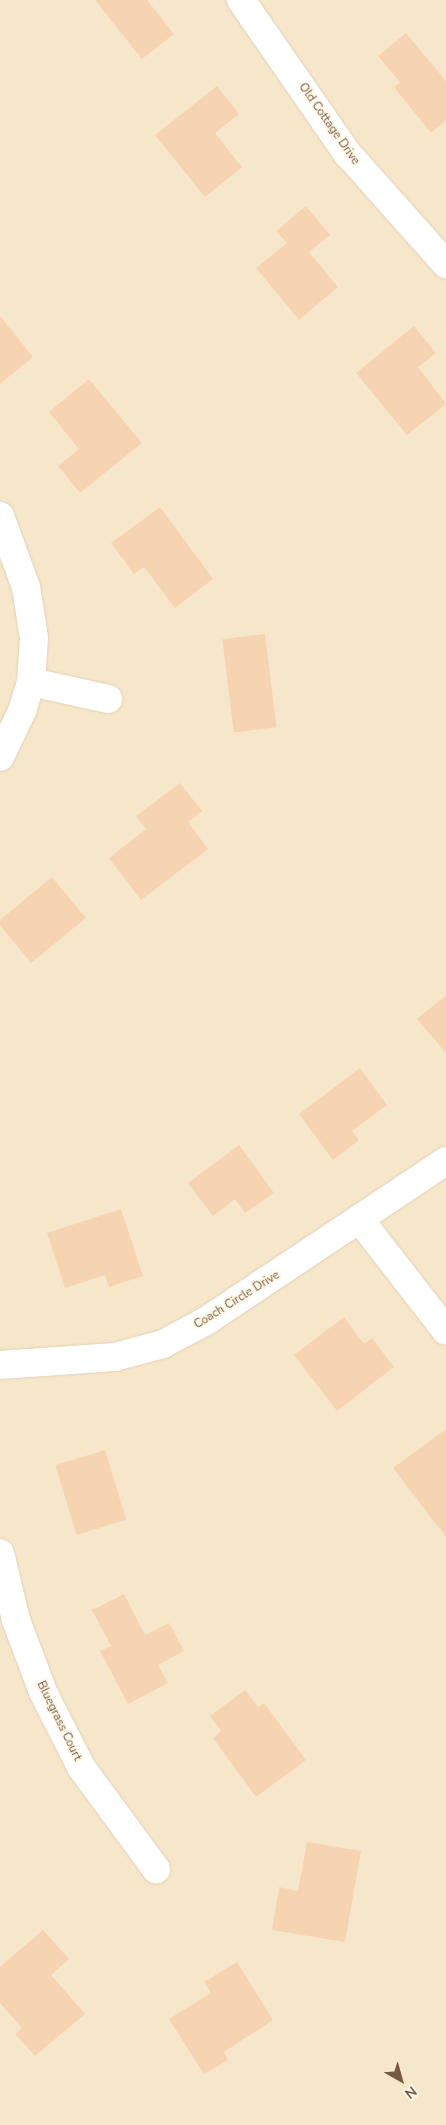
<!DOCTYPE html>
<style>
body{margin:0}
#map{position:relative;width:446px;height:2125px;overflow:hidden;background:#fef5dc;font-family:"Nunito Sans",sans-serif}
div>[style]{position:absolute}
.residential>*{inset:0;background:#f6e7ca;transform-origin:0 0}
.building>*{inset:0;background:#f6d4b2;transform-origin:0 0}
.roads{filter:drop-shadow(0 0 1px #e2d1b8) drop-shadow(0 0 1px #e2d1b8)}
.street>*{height:28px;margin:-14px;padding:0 14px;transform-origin:14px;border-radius:14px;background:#fff}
span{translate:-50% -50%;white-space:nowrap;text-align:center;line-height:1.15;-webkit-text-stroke:4px #fff7e5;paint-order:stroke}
.street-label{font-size:12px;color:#755a44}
.north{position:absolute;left:376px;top:2055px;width:50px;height:50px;-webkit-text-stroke:4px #fff7e5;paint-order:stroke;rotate:142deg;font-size:14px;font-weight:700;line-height:20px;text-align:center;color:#755a44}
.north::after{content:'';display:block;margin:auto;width:18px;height:22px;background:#755a44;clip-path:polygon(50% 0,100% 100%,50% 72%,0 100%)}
</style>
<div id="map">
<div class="residential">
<div style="left:0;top:0;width:446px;height:2125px"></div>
</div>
<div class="building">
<div style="clip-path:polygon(95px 0,147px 0,174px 34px,142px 59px)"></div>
<div style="clip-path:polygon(406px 33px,446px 81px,446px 120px,431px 133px,394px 87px,400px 82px,378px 56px)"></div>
<div style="clip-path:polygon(217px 86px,239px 114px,215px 133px,242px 167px,205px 197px,155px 135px)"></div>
<div style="clip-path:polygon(306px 206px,330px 235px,309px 252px,338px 287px,299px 320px,256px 268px,287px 243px,276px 231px)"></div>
<div style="clip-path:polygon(0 316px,33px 357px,0 384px)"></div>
<div style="clip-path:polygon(414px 326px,436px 353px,418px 367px,446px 404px,407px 435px,356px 373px)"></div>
<div style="clip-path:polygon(89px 379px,142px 443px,80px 493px,58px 466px,79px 449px,49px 412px)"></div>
<div style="clip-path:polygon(160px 507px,213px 579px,175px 608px,144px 567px,134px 574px,111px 543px)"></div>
<div style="left:265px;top:634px;width:94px;height:43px;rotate:83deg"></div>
<div style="clip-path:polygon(180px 783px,202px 811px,188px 822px,208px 849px,141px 900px,109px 858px,146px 829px,136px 816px)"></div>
<div style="clip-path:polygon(52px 877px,86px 918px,31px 963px,0 925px,0 920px)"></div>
<div style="clip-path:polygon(446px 995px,446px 1053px,417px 1019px)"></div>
<div style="clip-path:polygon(360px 1068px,387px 1105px,352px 1131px,359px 1140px,333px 1160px,299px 1114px)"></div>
<div style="clip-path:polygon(239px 1145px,274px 1193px,245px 1213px,235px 1199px,213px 1216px,188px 1183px)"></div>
<div style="clip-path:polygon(121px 1209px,143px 1276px,109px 1287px,105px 1275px,65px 1288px,47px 1233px)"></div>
<div style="clip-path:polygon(344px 1317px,364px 1344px,372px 1338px,394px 1367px,337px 1411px,294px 1355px)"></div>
<div style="clip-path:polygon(446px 1429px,446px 1537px,393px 1468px)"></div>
<div style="left:105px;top:1450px;width:73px;height:52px;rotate:73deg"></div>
<div style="clip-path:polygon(124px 1594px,145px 1635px,169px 1623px,184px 1651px,158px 1665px,168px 1683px,128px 1704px,100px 1651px,111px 1646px,92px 1610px)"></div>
<div style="clip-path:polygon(245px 1690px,258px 1707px,264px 1703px,306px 1760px,256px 1797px,213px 1738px,221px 1731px,210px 1716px)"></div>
<div style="clip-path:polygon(307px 1842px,361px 1851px,345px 1942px,272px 1930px,279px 1887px,298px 1891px)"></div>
<div style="clip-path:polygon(43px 1930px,69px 1959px,51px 1975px,85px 2014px,35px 2056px,15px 2034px,22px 2028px,0 2003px,0 1967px)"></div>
<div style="clip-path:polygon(237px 1962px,273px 2020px,224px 2052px,228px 2060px,204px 2074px,169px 2019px,211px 1993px,204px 1982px)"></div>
</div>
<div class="roads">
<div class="street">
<div style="left:241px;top:0;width:186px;rotate:55.3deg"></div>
<div style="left:347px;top:153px;width:149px;rotate:48.3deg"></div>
<div style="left:0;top:516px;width:76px;rotate:69.9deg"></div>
<div style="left:26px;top:587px;width:52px;rotate:81.1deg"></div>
<div style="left:34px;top:638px;width:44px;rotate:93.9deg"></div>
<div style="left:31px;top:682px;width:28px;rotate:107deg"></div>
<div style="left:23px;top:709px;width:53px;rotate:115.6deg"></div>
<div style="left:31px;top:682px;width:79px;rotate:12.4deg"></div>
<div style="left:360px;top:1220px;width:140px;rotate:52.2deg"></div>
<div style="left:0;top:1365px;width:115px;rotate:-4deg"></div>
<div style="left:115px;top:1357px;width:50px;rotate:-15.2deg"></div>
<div style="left:163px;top:1344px;width:49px;rotate:-28.1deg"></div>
<div style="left:206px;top:1321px;width:288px;rotate:-33.7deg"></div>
<div style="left:0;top:1553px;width:69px;rotate:76.6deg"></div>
<div style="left:16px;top:1620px;width:77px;rotate:69.4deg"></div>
<div style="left:43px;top:1692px;width:84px;rotate:63.1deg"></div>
<div style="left:81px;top:1767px;width:127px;rotate:53.7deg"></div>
</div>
</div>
<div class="street-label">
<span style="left:329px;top:124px;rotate:55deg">Old Cottage Drive</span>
<span style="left:237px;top:1300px;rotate:-32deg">Coach Circle Drive</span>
<span style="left:59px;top:1721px;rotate:64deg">Bluegrass Court</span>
</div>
<div class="north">N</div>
</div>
